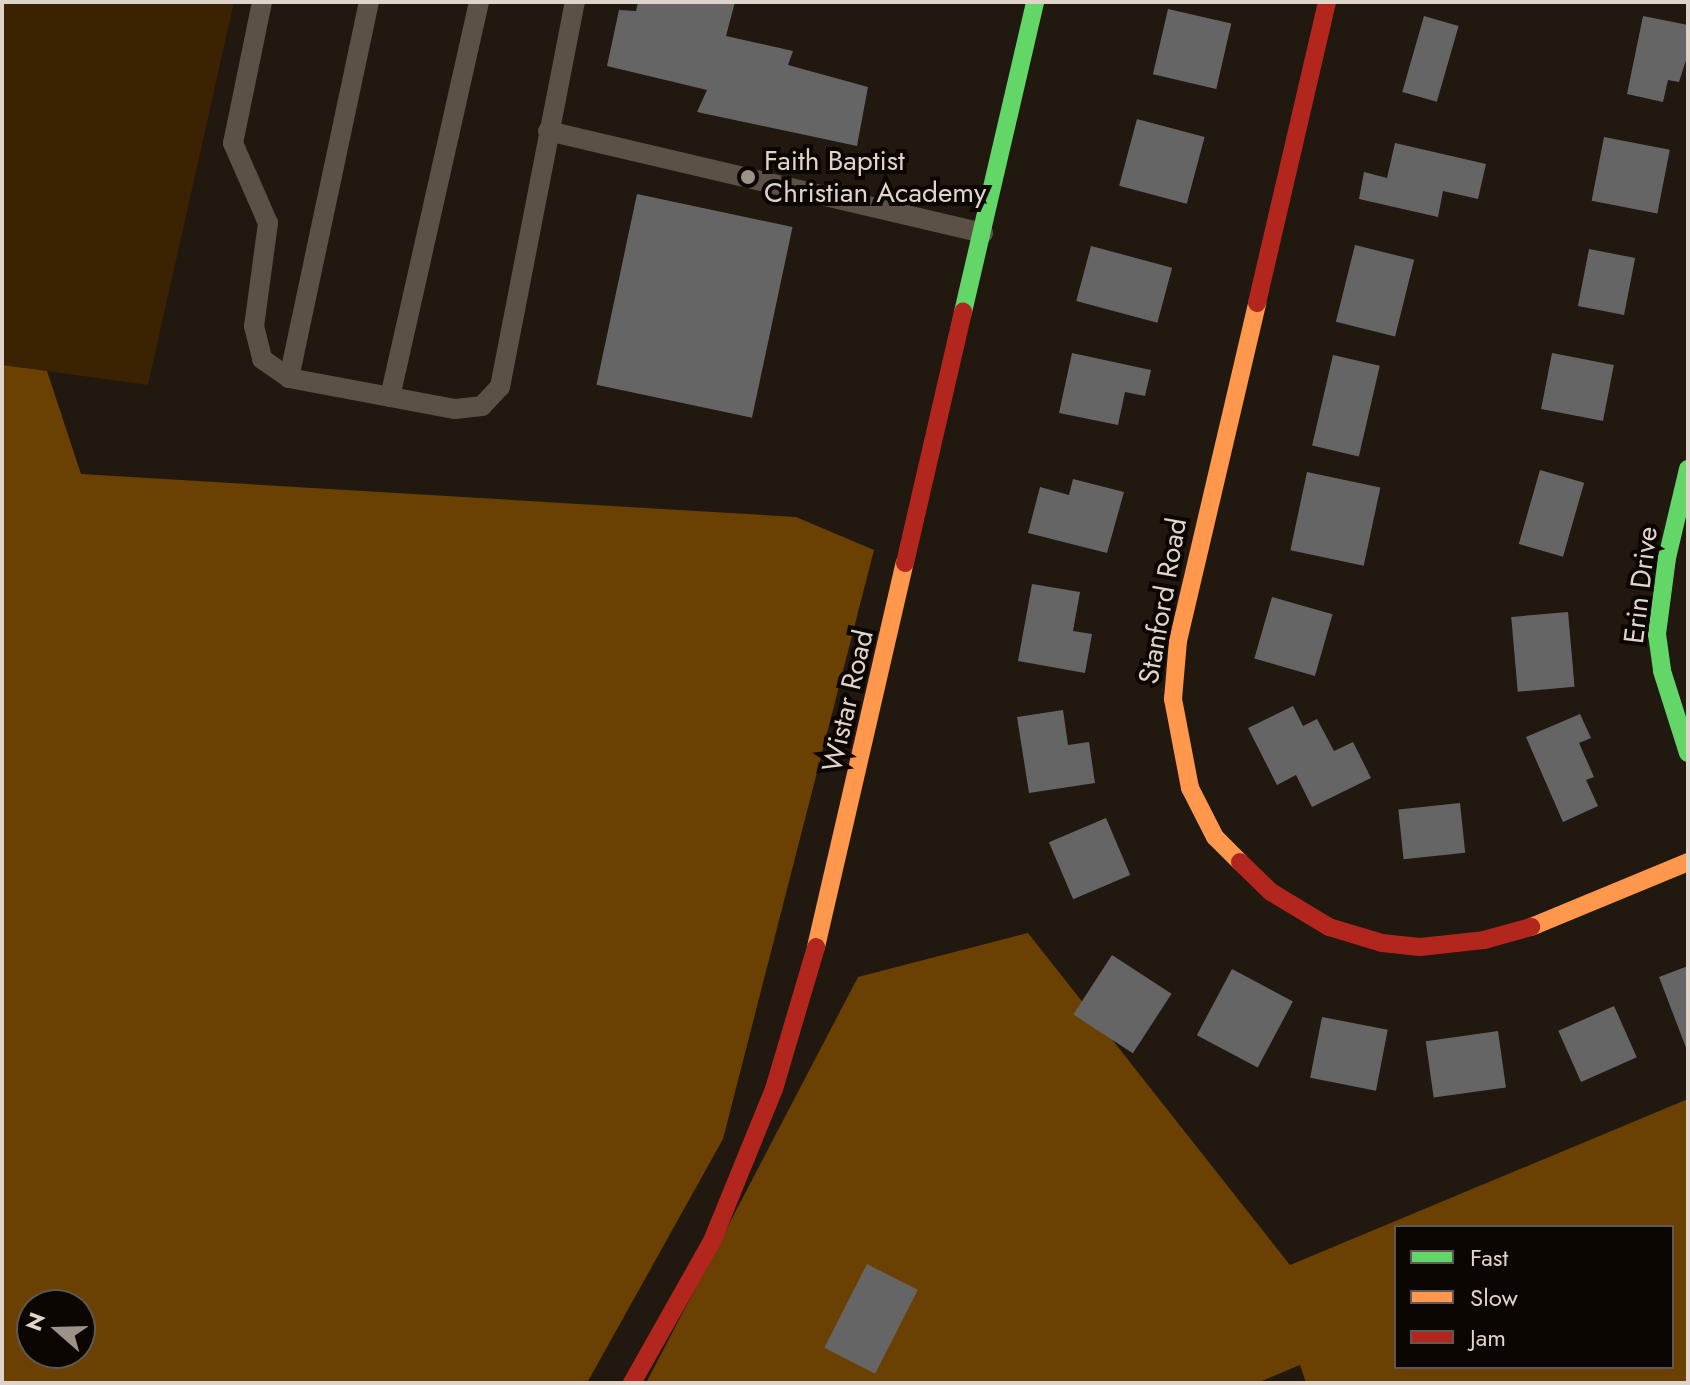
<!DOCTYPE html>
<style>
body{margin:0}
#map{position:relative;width:1690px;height:1385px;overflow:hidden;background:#21180f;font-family:Jost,sans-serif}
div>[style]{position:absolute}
.green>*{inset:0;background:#3b2202}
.forest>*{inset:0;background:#6a4102}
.building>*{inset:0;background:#666566;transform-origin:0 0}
.lane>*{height:20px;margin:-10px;padding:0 10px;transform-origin:10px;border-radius:10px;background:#5b5147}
.fast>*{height:18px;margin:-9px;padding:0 9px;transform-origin:9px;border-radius:9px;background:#63d668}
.slow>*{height:18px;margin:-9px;padding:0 9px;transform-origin:9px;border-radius:9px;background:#ff974d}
.jam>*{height:18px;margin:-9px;padding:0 9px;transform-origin:9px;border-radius:9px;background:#b3261e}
.dots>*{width:22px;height:22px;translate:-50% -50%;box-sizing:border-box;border:4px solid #0c0602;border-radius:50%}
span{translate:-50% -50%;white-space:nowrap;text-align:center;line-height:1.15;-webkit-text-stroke:8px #0c0602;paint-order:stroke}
.poi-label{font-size:28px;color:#dfd4c9}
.left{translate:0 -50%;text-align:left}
.street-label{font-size:28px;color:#dfd4c9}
.frame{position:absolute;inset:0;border:4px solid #dfd4c9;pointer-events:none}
.legend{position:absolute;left:1394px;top:1225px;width:280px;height:144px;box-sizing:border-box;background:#0c0602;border:2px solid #605852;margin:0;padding:10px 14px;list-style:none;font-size:24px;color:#dfd4c9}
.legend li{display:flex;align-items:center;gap:16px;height:40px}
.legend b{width:40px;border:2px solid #605852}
.north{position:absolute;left:16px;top:1289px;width:80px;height:80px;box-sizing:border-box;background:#0c0602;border:2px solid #605852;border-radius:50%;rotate:290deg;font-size:22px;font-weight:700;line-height:32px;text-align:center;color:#dfd4c9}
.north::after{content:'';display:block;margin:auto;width:28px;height:36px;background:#9c9288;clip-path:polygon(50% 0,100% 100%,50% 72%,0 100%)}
</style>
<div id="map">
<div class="green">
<div style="clip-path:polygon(2px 2px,234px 2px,148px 385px,2px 365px)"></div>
</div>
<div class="forest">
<div style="clip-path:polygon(evenodd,2px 365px,47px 371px,81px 474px,796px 517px,874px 550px,723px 1139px,587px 1383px,2px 1383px,2px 365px,32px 1305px,80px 1305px,80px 1353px,32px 1353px,32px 1305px)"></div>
<div style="clip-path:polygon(evenodd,1028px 933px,1290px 1265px,1688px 1099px,1688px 1383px,1306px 1383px,1300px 1365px,1257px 1383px,646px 1383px,858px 977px,1028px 933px,1396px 1227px,1672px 1227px,1672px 1367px,1396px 1367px,1396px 1227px)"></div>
</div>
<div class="building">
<div style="clip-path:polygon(638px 2px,735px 2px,726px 36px,793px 51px,788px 65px,868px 87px,857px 146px,697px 112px,707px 90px,607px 66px,619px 10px,636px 11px)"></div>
<div style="left:1168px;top:9px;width:65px;height:67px;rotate:13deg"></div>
<div style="left:1424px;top:16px;width:36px;height:79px;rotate:16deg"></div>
<div style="clip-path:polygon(1643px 16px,1688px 25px,1688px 54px,1679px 82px,1668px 80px,1663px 102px,1627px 94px)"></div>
<div style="left:1137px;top:119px;width:70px;height:69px;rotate:15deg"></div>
<div style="left:1604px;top:137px;width:67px;height:65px;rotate:11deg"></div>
<div style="clip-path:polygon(1395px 143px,1486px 164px,1478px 199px,1443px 191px,1438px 217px,1359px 199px,1364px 172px,1387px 178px)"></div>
<div style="left:637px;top:194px;width:159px;height:195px;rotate:12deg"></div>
<div style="left:1355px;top:245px;width:61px;height:79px;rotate:14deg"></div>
<div style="left:1091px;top:246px;width:84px;height:57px;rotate:15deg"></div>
<div style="left:1589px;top:249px;width:47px;height:58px;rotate:11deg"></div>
<div style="clip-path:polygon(1072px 353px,1151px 370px,1145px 396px,1125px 392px,1118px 425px,1059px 413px)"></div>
<div style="left:1552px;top:353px;width:63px;height:57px;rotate:11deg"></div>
<div style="left:1333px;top:355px;width:48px;height:93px;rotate:13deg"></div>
<div style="left:1540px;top:470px;width:46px;height:77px;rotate:16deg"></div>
<div style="left:1307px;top:472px;width:75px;height:80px;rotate:12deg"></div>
<div style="clip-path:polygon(1073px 479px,1124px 492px,1107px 553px,1028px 533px,1040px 487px,1069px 495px)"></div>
<div style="clip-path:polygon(1032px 584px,1080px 592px,1073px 631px,1092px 634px,1085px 673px,1018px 661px)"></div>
<div style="left:1272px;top:597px;width:63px;height:64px;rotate:16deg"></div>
<div style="left:1568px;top:612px;width:75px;height:57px;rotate:85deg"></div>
<div style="clip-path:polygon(1293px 706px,1303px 726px,1317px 719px,1334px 751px,1353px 742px,1371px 778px,1312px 807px,1296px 775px,1277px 785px,1248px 728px)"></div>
<div style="clip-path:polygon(1063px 710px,1068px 745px,1089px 742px,1095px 783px,1029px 793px,1017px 717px)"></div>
<div style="clip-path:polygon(1580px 714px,1591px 738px,1579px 743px,1594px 777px,1586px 780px,1598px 806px,1563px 822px,1526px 737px)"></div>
<div style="left:1460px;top:803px;width:50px;height:62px;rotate:84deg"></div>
<div style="left:1106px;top:818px;width:62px;height:62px;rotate:67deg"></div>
<div style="left:1112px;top:955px;width:71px;height:71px;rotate:33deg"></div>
<div style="clip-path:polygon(1688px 966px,1688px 1053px,1659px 977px)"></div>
<div style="left:1232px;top:969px;width:69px;height:75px;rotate:28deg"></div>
<div style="left:1614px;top:1006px;width:56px;height:61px;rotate:66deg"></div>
<div style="left:1322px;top:1017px;width:67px;height:62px;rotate:11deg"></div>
<div style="left:1498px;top:1031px;width:57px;height:73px;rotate:82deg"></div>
<div style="left:867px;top:1264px;width:57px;height:94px;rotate:27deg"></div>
</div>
<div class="lane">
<div style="left:262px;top:2px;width:144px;rotate:101.6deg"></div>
<div style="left:233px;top:143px;width:87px;rotate:66.4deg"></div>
<div style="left:268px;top:223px;width:104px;rotate:97.7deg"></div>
<div style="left:254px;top:326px;width:34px;rotate:76deg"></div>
<div style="left:262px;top:359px;width:33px;rotate:35deg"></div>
<div style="left:289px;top:378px;width:169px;rotate:10.6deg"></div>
<div style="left:455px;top:409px;width:27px;rotate:-6deg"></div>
<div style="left:482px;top:406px;width:26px;rotate:-47deg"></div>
<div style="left:500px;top:387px;width:392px;rotate:-79deg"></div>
<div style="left:548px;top:131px;width:447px;rotate:13.2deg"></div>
<div style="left:289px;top:378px;width:384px;rotate:-78deg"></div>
<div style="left:390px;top:397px;width:405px;rotate:-77.3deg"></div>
</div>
<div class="fast">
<div style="left:963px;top:312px;width:318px;rotate:-76.9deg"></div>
<div style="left:1688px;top:469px;width:91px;rotate:103.3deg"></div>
<div style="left:1667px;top:558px;width:77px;rotate:97.5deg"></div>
<div style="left:1657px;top:634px;width:37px;rotate:82deg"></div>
<div style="left:1662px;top:671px;width:86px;rotate:72.4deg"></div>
</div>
<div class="slow">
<div style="left:1240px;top:862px;width:35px;rotate:-135deg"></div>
<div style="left:1215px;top:837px;width:55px;rotate:-117deg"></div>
<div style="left:1190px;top:788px;width:91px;rotate:-100.8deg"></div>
<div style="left:1173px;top:699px;width:58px;rotate:-85.1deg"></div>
<div style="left:1178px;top:641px;width:347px;rotate:-76.8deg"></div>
<div style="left:1531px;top:927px;width:170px;rotate:-22.5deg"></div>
<div style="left:816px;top:947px;width:394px;rotate:-77deg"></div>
</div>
<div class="jam">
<div style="left:1257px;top:303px;width:309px;rotate:-76.9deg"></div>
<div style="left:905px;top:563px;width:258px;rotate:-77deg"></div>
<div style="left:1240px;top:862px;width:43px;rotate:44.1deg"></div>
<div style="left:1271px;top:892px;width:68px;rotate:31.1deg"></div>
<div style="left:1329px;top:927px;width:55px;rotate:16.8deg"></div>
<div style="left:1382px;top:943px;width:38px;rotate:6deg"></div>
<div style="left:1420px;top:947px;width:64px;rotate:-6.2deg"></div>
<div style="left:1484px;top:940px;width:49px;rotate:-15.5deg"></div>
<div style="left:632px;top:1383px;width:163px;rotate:-60.6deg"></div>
<div style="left:712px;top:1241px;width:164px;rotate:-67.8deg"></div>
<div style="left:774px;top:1089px;width:148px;rotate:-73.5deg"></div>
</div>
<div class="dots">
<div style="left:748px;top:177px;background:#9c9288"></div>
</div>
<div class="poi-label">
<span class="left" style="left:764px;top:177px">Faith Baptist<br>Christian Academy</span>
</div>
<div class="street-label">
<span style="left:1641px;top:585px;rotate:-83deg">Erin Drive</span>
<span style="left:1163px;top:601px;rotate:-80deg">Stanford Road</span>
<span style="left:848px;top:701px;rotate:-77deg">Wistar Road</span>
</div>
<div class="frame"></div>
<ul class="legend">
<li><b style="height:10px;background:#63d668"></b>Fast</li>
<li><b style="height:10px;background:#ff974d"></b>Slow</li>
<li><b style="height:10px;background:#b3261e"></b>Jam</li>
</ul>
<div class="north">N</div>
</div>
